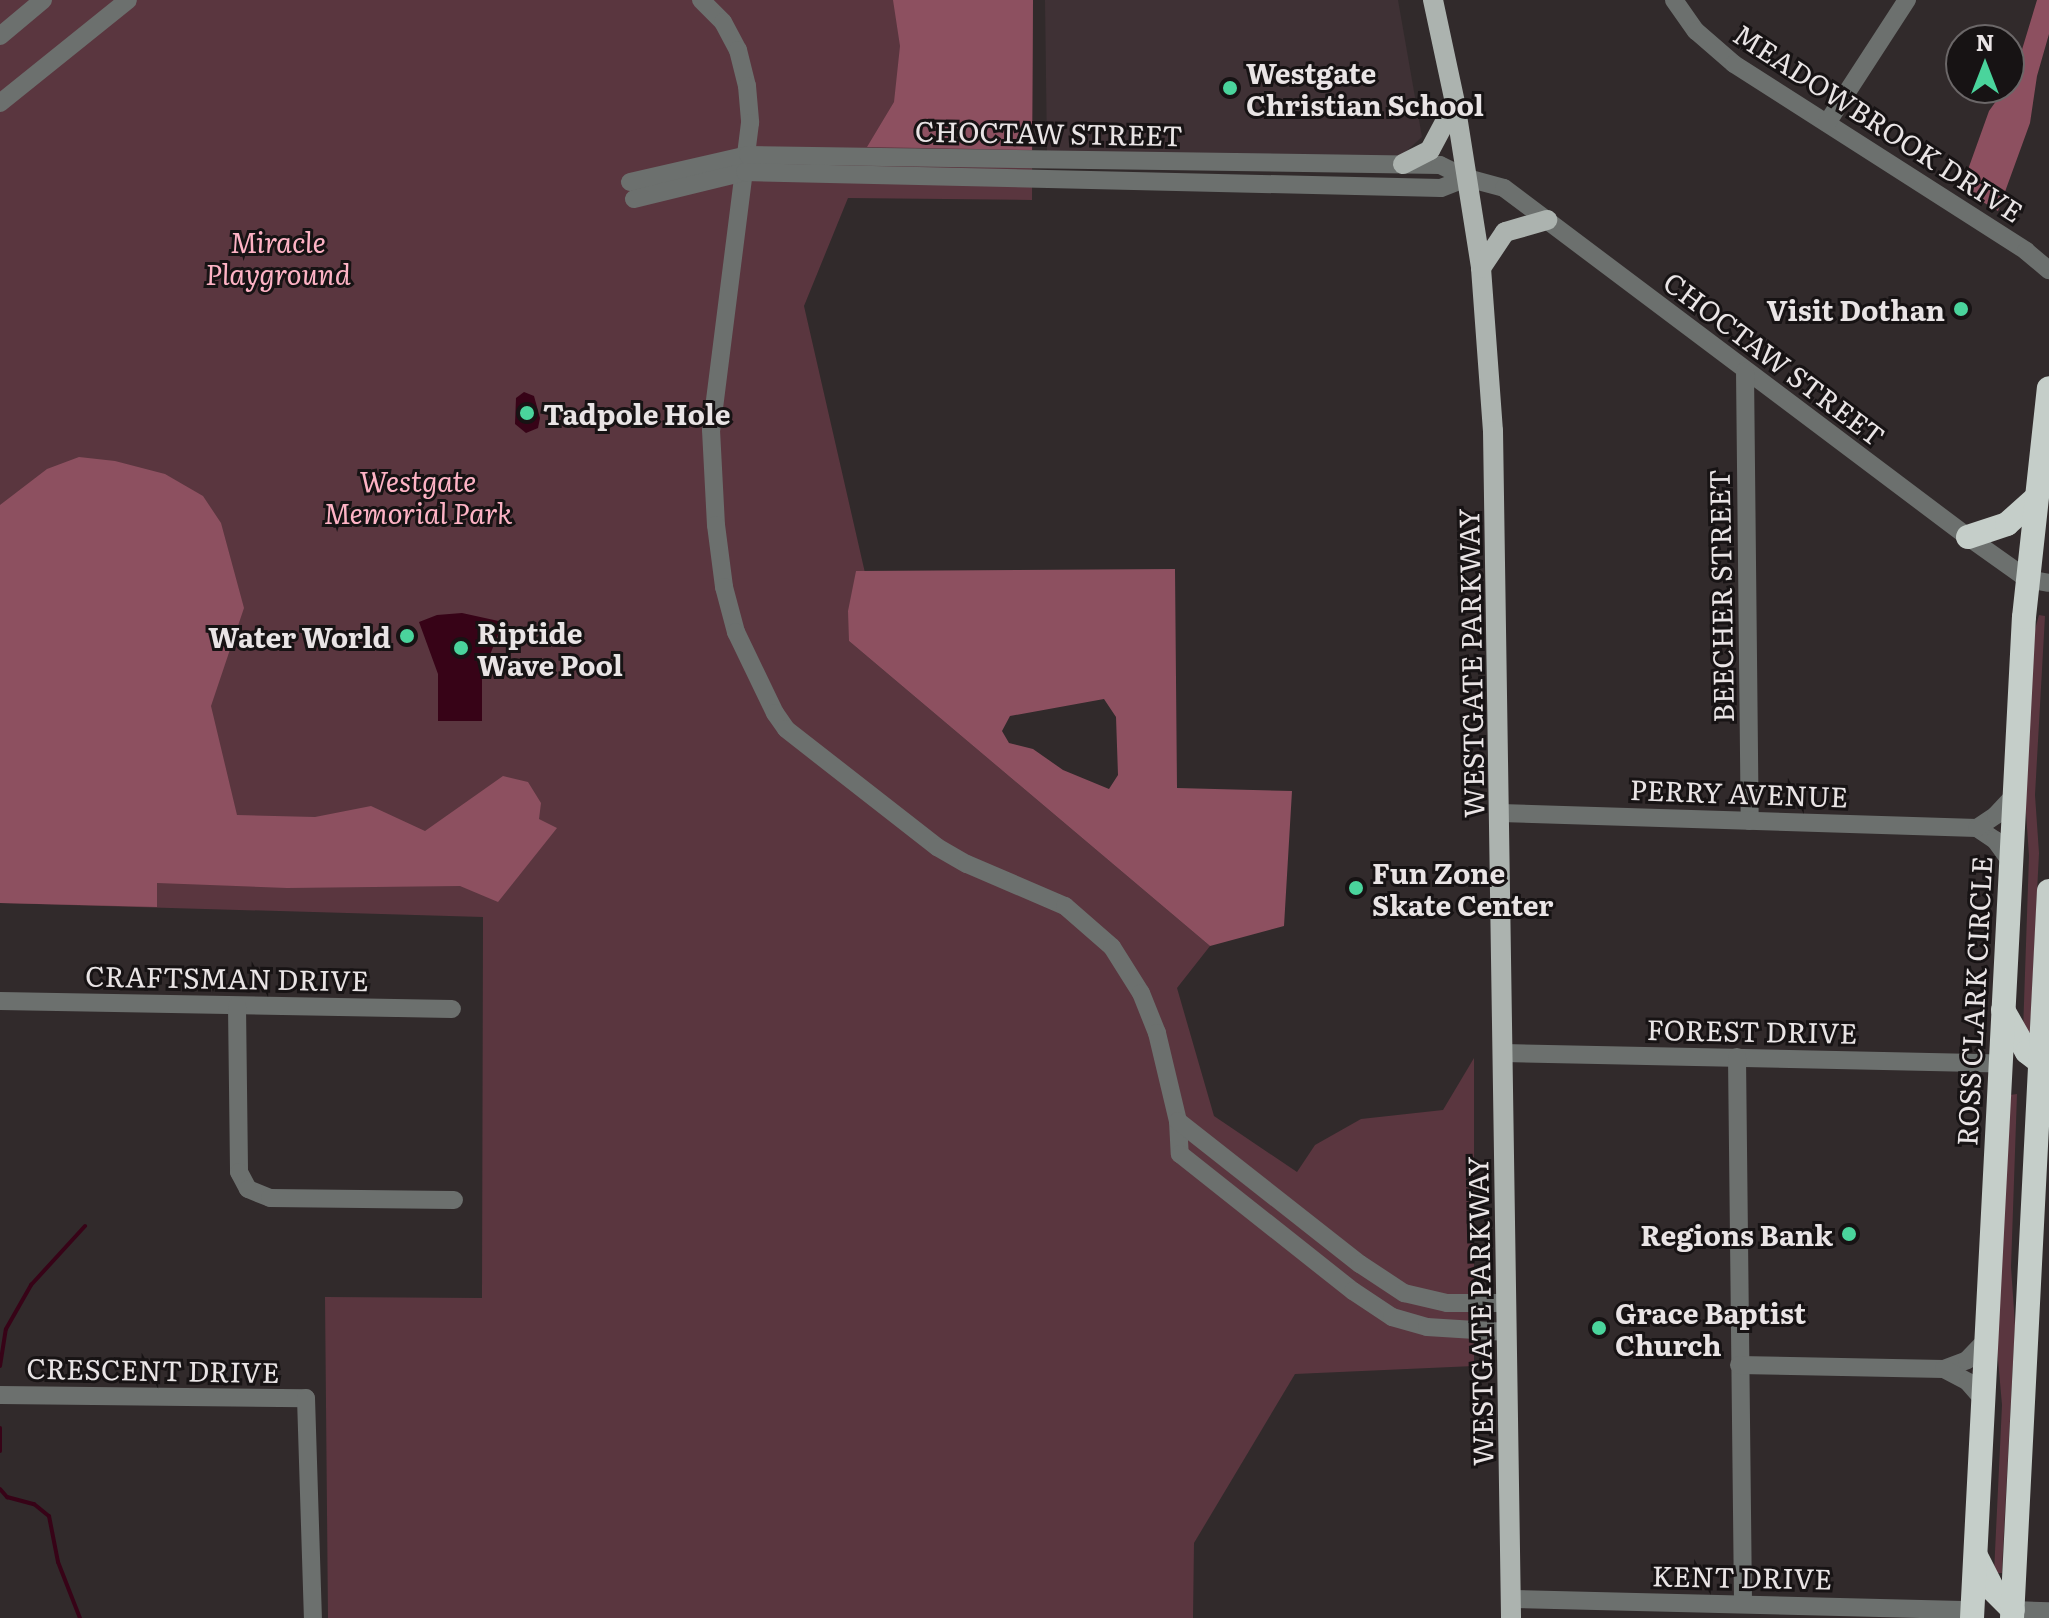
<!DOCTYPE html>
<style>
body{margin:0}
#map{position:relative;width:2049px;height:1618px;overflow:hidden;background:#312a2b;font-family:Literata,serif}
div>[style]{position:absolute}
.built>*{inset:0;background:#3f3135}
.green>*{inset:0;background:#5a363f}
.forest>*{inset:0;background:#8d5060}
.water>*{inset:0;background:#370317}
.stream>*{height:4px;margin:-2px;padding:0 2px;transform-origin:2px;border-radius:2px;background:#370317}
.minor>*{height:18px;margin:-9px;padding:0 9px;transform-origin:9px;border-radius:9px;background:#6c706e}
.major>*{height:20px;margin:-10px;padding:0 10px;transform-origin:10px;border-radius:10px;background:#acb3af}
.highway>*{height:24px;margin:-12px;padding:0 12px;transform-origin:12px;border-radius:12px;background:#c5cec9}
.dots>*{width:22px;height:22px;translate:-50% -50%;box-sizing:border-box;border:4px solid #171314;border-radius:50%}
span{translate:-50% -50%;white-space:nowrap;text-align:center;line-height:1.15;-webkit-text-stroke:6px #171314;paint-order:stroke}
.poi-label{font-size:28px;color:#e9e4e5;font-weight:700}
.left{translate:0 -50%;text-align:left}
.right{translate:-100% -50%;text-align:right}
.street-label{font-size:28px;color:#e9e4e5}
.park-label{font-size:28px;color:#feb3c5;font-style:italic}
.north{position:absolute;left:1945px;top:24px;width:80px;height:80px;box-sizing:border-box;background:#171314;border:2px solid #6b6768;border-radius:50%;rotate:0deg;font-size:22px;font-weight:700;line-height:32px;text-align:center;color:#e9e4e5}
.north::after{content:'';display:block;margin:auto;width:28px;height:36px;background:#4ad49c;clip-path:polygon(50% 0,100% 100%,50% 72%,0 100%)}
</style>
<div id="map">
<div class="built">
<div style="clip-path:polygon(1045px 0,1398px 0,1422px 137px,1400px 157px,1047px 153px)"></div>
</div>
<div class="green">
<div style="clip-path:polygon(0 0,1033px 0,1032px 200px,848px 198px,804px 306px,868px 586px,849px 641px,1210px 946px,1177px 988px,1214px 1116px,1297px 1172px,1315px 1145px,1361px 1119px,1443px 1110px,1474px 1058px,1474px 1366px,1295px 1374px,1194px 1543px,1193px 1618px,328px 1618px,325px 1297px,482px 1298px,483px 917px,0 903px)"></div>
<div style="clip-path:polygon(2039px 615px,2045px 616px,2035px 795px,2039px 853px,2030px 1032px,2023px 1032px,2029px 856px,2025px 798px,2034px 633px)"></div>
<div style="clip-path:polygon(2017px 1094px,2011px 1267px,2015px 1325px,2002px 1569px,2002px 1573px,1994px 1573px,2002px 1405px,1997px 1348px,2010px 1095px)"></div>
</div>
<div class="forest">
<div style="clip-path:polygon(893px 0,1033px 0,1032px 150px,867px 147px,894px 102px,900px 46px)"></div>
<div style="clip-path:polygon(2037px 0,2049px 0,2049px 34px,2037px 76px,2030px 123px,1998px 211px,1961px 189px,1989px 111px,2014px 76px)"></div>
<div style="clip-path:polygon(79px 457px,115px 461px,165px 474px,203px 496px,221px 523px,244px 608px,211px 706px,237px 815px,315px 817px,371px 806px,425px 831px,503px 776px,528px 782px,541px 803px,539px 819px,557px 828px,498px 902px,460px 886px,287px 888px,157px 883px,157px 907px,0 903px,0 505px,47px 469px)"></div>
<div style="clip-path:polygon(evenodd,1175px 569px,1177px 788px,1292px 791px,1284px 926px,1210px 946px,849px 641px,848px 611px,856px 571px,1175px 569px,1104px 699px,1116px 717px,1118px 775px,1109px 789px,1063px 770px,1033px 749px,1009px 743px,1002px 731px,1010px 716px,1104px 699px)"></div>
</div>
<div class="water">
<div style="clip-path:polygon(524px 392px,534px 396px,540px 418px,538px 428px,526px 433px,515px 424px,516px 398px)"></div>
<div style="clip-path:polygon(462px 613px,503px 622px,482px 675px,482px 721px,438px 721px,438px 674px,419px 622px,437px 615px)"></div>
</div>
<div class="stream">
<div style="left:0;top:1366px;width:37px;rotate:-81deg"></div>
<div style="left:6px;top:1329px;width:51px;rotate:-60.4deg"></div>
<div style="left:31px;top:1285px;width:80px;rotate:-47.5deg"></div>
<div style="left:0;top:1428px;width:23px;rotate:90deg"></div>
<div style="left:0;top:1489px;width:11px;rotate:49deg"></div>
<div style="left:7px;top:1497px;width:28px;rotate:15deg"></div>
<div style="left:34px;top:1504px;width:19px;rotate:39deg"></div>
<div style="left:49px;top:1516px;width:47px;rotate:78.9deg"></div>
<div style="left:58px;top:1562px;width:60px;rotate:68.6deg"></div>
</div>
<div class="minor">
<div style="left:701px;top:0;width:31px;rotate:45deg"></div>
<div style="left:723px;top:22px;width:32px;rotate:62deg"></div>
<div style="left:738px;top:50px;width:37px;rotate:76deg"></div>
<div style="left:747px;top:86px;width:37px;rotate:85deg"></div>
<div style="left:750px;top:123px;width:309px;rotate:97.2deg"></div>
<div style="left:711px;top:430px;width:95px;rotate:87deg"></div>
<div style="left:716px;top:525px;width:63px;rotate:82.6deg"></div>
<div style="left:724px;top:587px;width:47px;rotate:75.1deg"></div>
<div style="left:736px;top:632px;width:90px;rotate:64.3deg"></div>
<div style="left:775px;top:713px;width:19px;rotate:55deg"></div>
<div style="left:786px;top:729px;width:192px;rotate:38deg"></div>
<div style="left:937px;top:847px;width:34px;rotate:30deg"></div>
<div style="left:967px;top:864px;width:107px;rotate:23.2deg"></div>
<div style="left:1065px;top:906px;width:62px;rotate:41.1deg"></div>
<div style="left:1112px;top:947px;width:54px;rotate:57.8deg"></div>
<div style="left:1141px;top:993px;width:43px;rotate:68.2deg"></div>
<div style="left:1157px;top:1033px;width:90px;rotate:76.6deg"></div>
<div style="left:1178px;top:1121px;width:33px;rotate:87deg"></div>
<div style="left:1180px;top:1154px;width:221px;rotate:38.4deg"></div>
<div style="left:1353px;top:1291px;width:47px;rotate:33.7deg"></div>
<div style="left:1392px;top:1317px;width:36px;rotate:16deg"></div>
<div style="left:1427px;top:1327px;width:80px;rotate:3.6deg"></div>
<div style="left:1674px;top:0;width:38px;rotate:55deg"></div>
<div style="left:1696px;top:31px;width:50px;rotate:41deg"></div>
<div style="left:1734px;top:64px;width:347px;rotate:32.6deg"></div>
<div style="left:2026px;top:251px;width:30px;rotate:40deg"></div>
<div style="left:0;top:36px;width:56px;rotate:-39.9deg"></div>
<div style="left:0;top:103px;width:164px;rotate:-38.8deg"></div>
<div style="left:1827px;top:123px;width:147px;rotate:-57deg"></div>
<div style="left:630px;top:182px;width:121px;rotate:-12.9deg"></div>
<div style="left:748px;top:155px;width:692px;rotate:0.83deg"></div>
<div style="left:1440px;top:165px;width:30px;rotate:26deg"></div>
<div style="left:1467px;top:178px;width:38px;rotate:15deg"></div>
<div style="left:1504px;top:188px;width:581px;rotate:36.95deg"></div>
<div style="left:1968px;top:537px;width:72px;rotate:35.4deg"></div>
<div style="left:2027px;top:579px;width:22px;rotate:10deg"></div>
<div style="left:634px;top:199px;width:114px;rotate:-13.7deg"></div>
<div style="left:745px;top:172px;width:696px;rotate:1.32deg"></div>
<div style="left:1441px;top:188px;width:28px;rotate:-21deg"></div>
<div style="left:1745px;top:371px;width:450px;rotate:89.4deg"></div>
<div style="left:1500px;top:813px;width:477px;rotate:1.8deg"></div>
<div style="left:1977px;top:828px;width:22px;rotate:34deg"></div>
<div style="left:1995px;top:840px;width:26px;rotate:54deg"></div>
<div style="left:1977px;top:828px;width:23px;rotate:-34deg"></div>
<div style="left:1996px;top:815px;width:25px;rotate:-47deg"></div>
<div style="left:0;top:1001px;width:452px;rotate:1deg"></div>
<div style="left:237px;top:1006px;width:166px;rotate:89.3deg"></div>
<div style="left:239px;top:1172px;width:19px;rotate:62deg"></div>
<div style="left:248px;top:1189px;width:24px;rotate:22deg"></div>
<div style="left:270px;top:1198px;width:184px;rotate:0.6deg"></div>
<div style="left:1504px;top:1053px;width:496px;rotate:1.2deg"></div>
<div style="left:1737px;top:1057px;width:547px;rotate:89.37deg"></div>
<div style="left:1178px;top:1121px;width:231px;rotate:38.2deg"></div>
<div style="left:1360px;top:1264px;width:53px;rotate:33.4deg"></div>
<div style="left:1404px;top:1293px;width:44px;rotate:13.1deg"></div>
<div style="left:1447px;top:1303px;width:59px"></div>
<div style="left:1739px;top:1365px;width:205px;rotate:1.1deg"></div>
<div style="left:1944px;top:1369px;width:25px;rotate:-21deg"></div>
<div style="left:1967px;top:1360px;width:28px;rotate:-46deg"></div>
<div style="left:1944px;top:1369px;width:27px;rotate:28deg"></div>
<div style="left:1968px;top:1382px;width:23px;rotate:49deg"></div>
<div style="left:0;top:1395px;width:306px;rotate:0.6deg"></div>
<div style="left:306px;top:1398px;width:220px;rotate:88.2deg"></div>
<div style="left:1511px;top:1599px;width:462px;rotate:1.4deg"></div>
<div style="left:2013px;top:1610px;width:36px;rotate:2deg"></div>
</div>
<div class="major">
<div style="left:1433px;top:0;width:105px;rotate:77.9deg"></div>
<div style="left:1455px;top:103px;width:167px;rotate:81deg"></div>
<div style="left:1481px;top:268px;width:163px;rotate:85.8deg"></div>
<div style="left:1493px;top:431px;width:1187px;rotate:89.13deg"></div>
<div style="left:1403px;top:164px;width:30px;rotate:-27deg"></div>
<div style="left:1430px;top:150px;width:53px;rotate:-62deg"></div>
<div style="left:1481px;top:268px;width:43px;rotate:-56.3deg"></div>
<div style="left:1505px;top:232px;width:44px;rotate:-15.9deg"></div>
</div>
<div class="highway">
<div style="left:1968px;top:537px;width:41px;rotate:-18.4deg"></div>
<div style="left:2007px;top:524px;width:38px;rotate:-42deg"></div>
<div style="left:2003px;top:1010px;width:48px;rotate:60.3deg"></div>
<div style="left:2027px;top:1052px;width:16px;rotate:38deg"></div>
<div style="left:1976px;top:1556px;width:38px;rotate:63deg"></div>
<div style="left:1993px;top:1590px;width:28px;rotate:45deg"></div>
<div style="left:1972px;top:1618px;width:1002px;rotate:-87.03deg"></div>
<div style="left:2024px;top:617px;width:230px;rotate:-83.8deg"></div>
<div style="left:2012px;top:1618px;width:728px;rotate:-87.09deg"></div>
</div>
<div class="dots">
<div style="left:1230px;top:88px;background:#4ad49c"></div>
<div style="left:1961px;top:309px;background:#4ad49c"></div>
<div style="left:527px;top:413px;background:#4ad49c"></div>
<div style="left:407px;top:636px;background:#4ad49c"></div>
<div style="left:461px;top:648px;background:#4ad49c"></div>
<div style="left:1356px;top:888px;background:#4ad49c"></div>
<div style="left:1849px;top:1234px;background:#4ad49c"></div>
<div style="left:1599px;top:1328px;background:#4ad49c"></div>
</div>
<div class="poi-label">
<span class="left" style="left:1246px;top:88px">Westgate<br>Christian School</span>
<span class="right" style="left:1945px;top:309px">Visit Dothan</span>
<span class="left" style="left:543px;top:413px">Tadpole Hole</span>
<span class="left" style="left:477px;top:648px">Riptide<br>Wave Pool</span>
<span class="right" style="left:391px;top:636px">Water World</span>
<span class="left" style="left:1372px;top:888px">Fun Zone<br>Skate Center</span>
<span class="right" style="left:1833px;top:1234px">Regions Bank</span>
<span class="left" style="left:1615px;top:1328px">Grace Baptist<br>Church</span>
</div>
<div class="street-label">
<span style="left:1879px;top:122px;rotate:33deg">MEADOWBROOK DRIVE</span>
<span style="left:1049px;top:132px;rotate:1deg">CHOCTAW STREET</span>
<span style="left:1775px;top:358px;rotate:37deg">CHOCTAW STREET</span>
<span style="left:1720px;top:596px;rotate:-91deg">BEECHER STREET</span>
<span style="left:1470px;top:663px;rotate:-91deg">WESTGATE PARKWAY</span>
<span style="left:1739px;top:792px;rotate:2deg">PERRY AVENUE</span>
<span style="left:227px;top:977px;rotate:1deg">CRAFTSMAN DRIVE</span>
<span style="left:1973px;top:1001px;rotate:-87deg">ROSS CLARK CIRCLE</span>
<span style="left:1752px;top:1030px;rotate:1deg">FOREST DRIVE</span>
<span style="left:1479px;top:1311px;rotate:-91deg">WESTGATE PARKWAY</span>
<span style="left:153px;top:1369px;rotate:1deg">CRESCENT DRIVE</span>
<span style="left:1742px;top:1576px;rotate:1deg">KENT DRIVE</span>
</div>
<div class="park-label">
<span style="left:278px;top:257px">Miracle<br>Playground</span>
<span style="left:418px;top:496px">Westgate<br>Memorial Park</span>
</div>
<div class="north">N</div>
</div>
